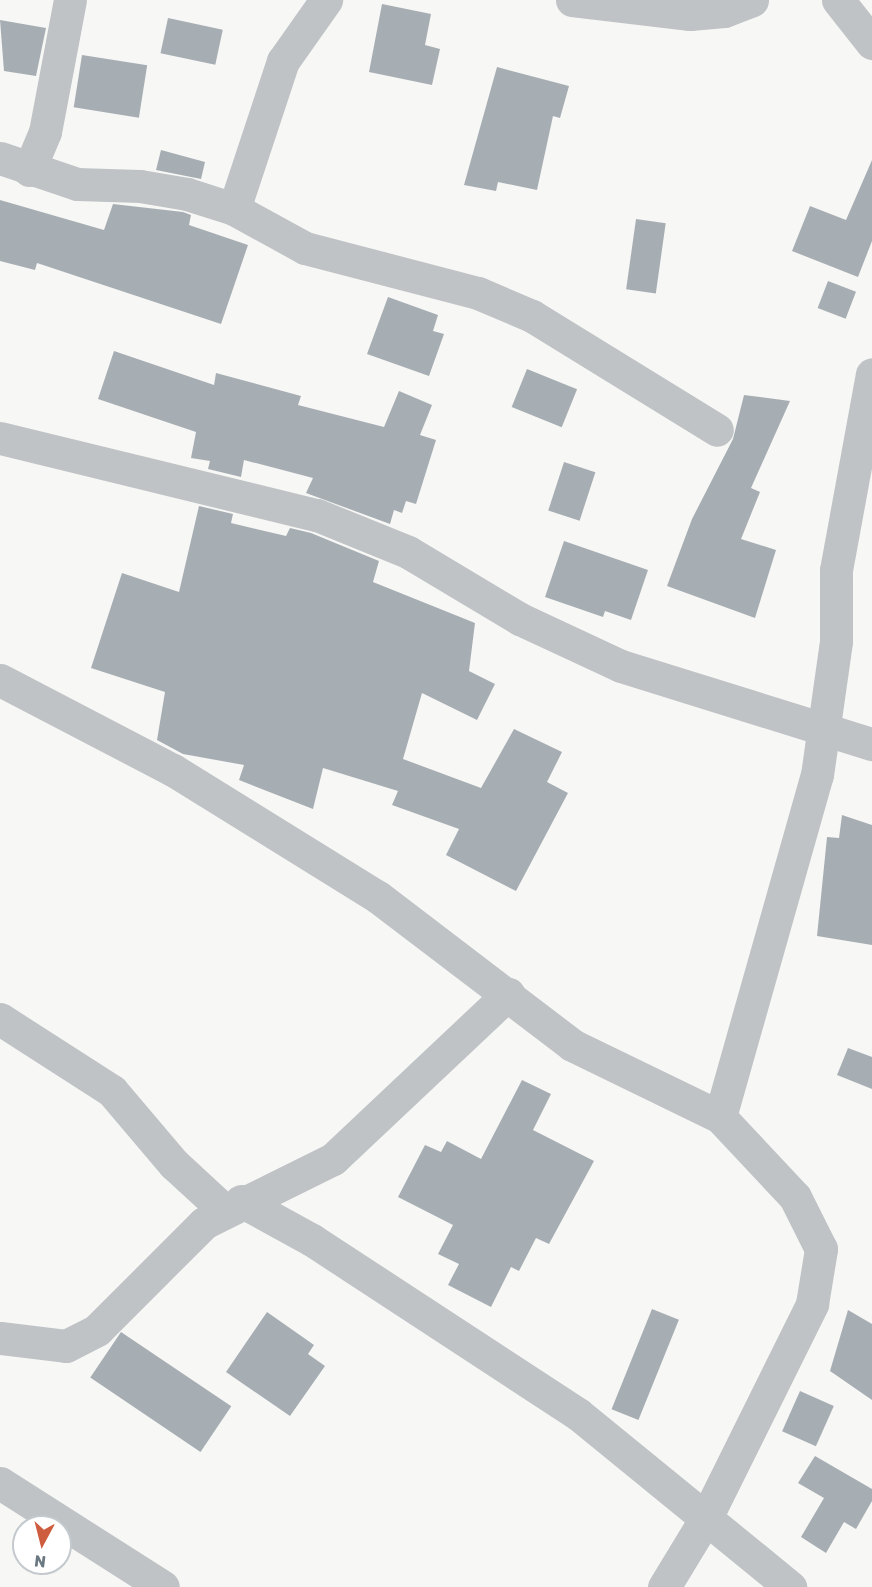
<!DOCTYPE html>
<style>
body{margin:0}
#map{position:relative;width:872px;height:1587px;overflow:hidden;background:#f7f7f5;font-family:Rubik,sans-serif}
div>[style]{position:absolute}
.building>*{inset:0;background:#a7aeb3;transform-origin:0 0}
.minor>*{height:33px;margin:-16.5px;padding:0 16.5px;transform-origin:16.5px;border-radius:16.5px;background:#bfc3c6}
span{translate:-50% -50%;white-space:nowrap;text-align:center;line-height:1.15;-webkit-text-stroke:6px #fff;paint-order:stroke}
.north{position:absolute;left:12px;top:1515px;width:60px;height:60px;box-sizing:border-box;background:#fff;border:2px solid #c3c9cd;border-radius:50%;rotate:187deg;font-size:16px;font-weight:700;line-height:24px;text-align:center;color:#6a7882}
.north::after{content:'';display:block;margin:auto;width:21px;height:27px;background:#ce5c3e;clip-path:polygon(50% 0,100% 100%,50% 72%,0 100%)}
</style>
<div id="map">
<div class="building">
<div style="clip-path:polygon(382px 4px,431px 14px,425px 45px,440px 49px,432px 85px,369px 72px)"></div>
<div style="left:168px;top:18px;width:56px;height:36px;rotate:12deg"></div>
<div style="clip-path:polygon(0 20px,46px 28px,36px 76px,4px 71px)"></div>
<div style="left:82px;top:55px;width:66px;height:53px;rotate:9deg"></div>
<div style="clip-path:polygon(497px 67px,569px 86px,560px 118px,553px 116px,537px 190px,498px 182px,496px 191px,464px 185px)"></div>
<div style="clip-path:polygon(161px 150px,205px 162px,201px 179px,156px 170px)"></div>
<div style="clip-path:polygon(872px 160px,872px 241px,858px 277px,792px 251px,810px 206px,846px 220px)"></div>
<div style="clip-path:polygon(0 200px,104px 230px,113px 204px,183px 212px,191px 215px,189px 225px,248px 245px,221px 324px,37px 263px,35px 270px,0 261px)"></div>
<div style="left:636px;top:219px;width:30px;height:71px;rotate:8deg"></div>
<div style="left:828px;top:281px;width:30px;height:29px;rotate:21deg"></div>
<div style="clip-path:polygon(388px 297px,438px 315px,433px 331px,444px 334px,429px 376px,367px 354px)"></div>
<div style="clip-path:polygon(114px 351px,214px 385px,216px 373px,301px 396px,298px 405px,384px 427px,399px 391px,432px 405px,420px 435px,436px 440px,416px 504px,406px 501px,402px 513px,394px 510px,390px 524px,306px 493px,313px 478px,244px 460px,241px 477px,208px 469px,210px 461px,191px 458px,196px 432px,98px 399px)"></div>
<div style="left:527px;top:369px;width:54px;height:41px;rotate:22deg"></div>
<div style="clip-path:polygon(744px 395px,790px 401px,751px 488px,760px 492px,741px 539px,776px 550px,755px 618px,667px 586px,692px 519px,733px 439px)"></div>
<div style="left:564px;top:462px;width:33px;height:51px;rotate:18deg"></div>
<div style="clip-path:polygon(199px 506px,233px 514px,231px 523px,286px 536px,290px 528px,311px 533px,379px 561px,373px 582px,475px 623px,469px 671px,495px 684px,477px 720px,422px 693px,403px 759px,481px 788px,514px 729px,562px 752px,547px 782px,568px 793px,516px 891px,446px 855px,459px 829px,392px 805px,398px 791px,323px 768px,313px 809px,239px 780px,244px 765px,183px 754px,157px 740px,165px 692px,91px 668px,122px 573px,179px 592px)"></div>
<div style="clip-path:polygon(564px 541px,648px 570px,631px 620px,605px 611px,603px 617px,545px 597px)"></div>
<div style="clip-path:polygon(842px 815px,872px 825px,872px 945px,817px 936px,827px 837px,839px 838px)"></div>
<div style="clip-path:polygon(848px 1048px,872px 1057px,872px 1089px,837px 1075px)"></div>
<div style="clip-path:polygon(522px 1080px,551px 1094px,533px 1130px,594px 1161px,549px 1244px,536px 1238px,519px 1271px,511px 1267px,491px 1307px,448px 1285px,459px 1264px,438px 1254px,453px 1225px,398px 1197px,425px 1145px,441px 1152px,447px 1141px,481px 1159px)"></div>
<div style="left:652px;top:1309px;width:29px;height:108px;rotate:22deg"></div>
<div style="clip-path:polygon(848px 1310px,872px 1324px,872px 1400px,830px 1371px)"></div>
<div style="clip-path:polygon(267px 1312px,314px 1345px,308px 1354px,325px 1366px,290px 1416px,226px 1372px)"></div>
<div style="left:121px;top:1332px;width:133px;height:55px;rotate:34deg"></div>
<div style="left:800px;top:1391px;width:37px;height:44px;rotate:24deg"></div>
<div style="clip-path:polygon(815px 1456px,872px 1489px,872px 1501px,856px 1529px,844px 1522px,826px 1553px,801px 1537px,824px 1498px,798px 1483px)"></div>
</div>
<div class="minor">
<div style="left:572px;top:0;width:119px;rotate:6.8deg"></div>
<div style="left:690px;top:14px;width:34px;rotate:-5deg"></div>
<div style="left:724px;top:11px;width:30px;rotate:-21deg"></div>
<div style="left:838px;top:0;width:55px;rotate:51.7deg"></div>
<div style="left:0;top:158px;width:81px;rotate:18.7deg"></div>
<div style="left:77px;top:184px;width:63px;rotate:1.8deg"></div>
<div style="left:140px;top:186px;width:48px;rotate:9.7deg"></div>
<div style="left:187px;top:194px;width:49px;rotate:17.7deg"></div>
<div style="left:234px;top:209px;width:81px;rotate:28.8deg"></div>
<div style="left:305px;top:248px;width:179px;rotate:14.6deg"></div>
<div style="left:478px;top:293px;width:59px;rotate:23.1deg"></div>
<div style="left:532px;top:316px;width:217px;rotate:31.6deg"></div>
<div style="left:29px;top:170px;width:41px;rotate:-67.2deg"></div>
<div style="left:45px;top:132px;width:134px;rotate:-79.3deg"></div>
<div style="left:234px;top:209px;width:156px;rotate:-71.7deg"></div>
<div style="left:283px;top:61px;width:75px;rotate:-54.8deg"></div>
<div style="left:0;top:438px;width:326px;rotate:13.7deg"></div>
<div style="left:317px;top:515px;width:98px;rotate:22.1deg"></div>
<div style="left:408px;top:552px;width:131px;rotate:30.9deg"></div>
<div style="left:520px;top:619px;width:111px;rotate:25deg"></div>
<div style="left:621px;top:666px;width:263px;rotate:17.3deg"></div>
<div style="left:0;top:680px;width:195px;rotate:27.5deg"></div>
<div style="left:173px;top:770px;width:241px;rotate:31.8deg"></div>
<div style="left:378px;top:897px;width:244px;rotate:37.3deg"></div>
<div style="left:572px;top:1045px;width:165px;rotate:25.9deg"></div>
<div style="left:0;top:1019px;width:133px;rotate:32.7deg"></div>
<div style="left:112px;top:1091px;width:96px;rotate:49.7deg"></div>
<div style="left:174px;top:1164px;width:68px;rotate:42.6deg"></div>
<div style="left:241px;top:1201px;width:81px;rotate:28.8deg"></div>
<div style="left:312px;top:1240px;width:318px;rotate:33.2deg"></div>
<div style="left:578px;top:1414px;width:274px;rotate:39.2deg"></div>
<div style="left:0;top:1338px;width:66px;rotate:6.9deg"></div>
<div style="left:66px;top:1346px;width:35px;rotate:-27deg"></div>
<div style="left:97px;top:1330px;width:151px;rotate:-45deg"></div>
<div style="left:204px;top:1223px;width:144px;rotate:-26.4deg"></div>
<div style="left:333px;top:1159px;width:241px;rotate:-43.3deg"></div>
<div style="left:0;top:1483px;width:193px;rotate:32.5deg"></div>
<div style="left:664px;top:1587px;width:81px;rotate:-58.7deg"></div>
<div style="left:706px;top:1518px;width:239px;rotate:-63.6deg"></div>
<div style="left:812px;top:1304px;width:56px;rotate:-80.7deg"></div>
<div style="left:821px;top:1249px;width:58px;rotate:-116.6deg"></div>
<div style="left:795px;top:1197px;width:110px;rotate:-133.2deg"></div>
<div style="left:720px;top:1117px;width:355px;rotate:-74.2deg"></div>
<div style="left:817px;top:775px;width:135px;rotate:-81.9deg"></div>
<div style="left:836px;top:641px;width:71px;rotate:-90deg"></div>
<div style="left:836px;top:570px;width:199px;rotate:-79.6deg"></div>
</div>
<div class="north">N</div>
</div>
